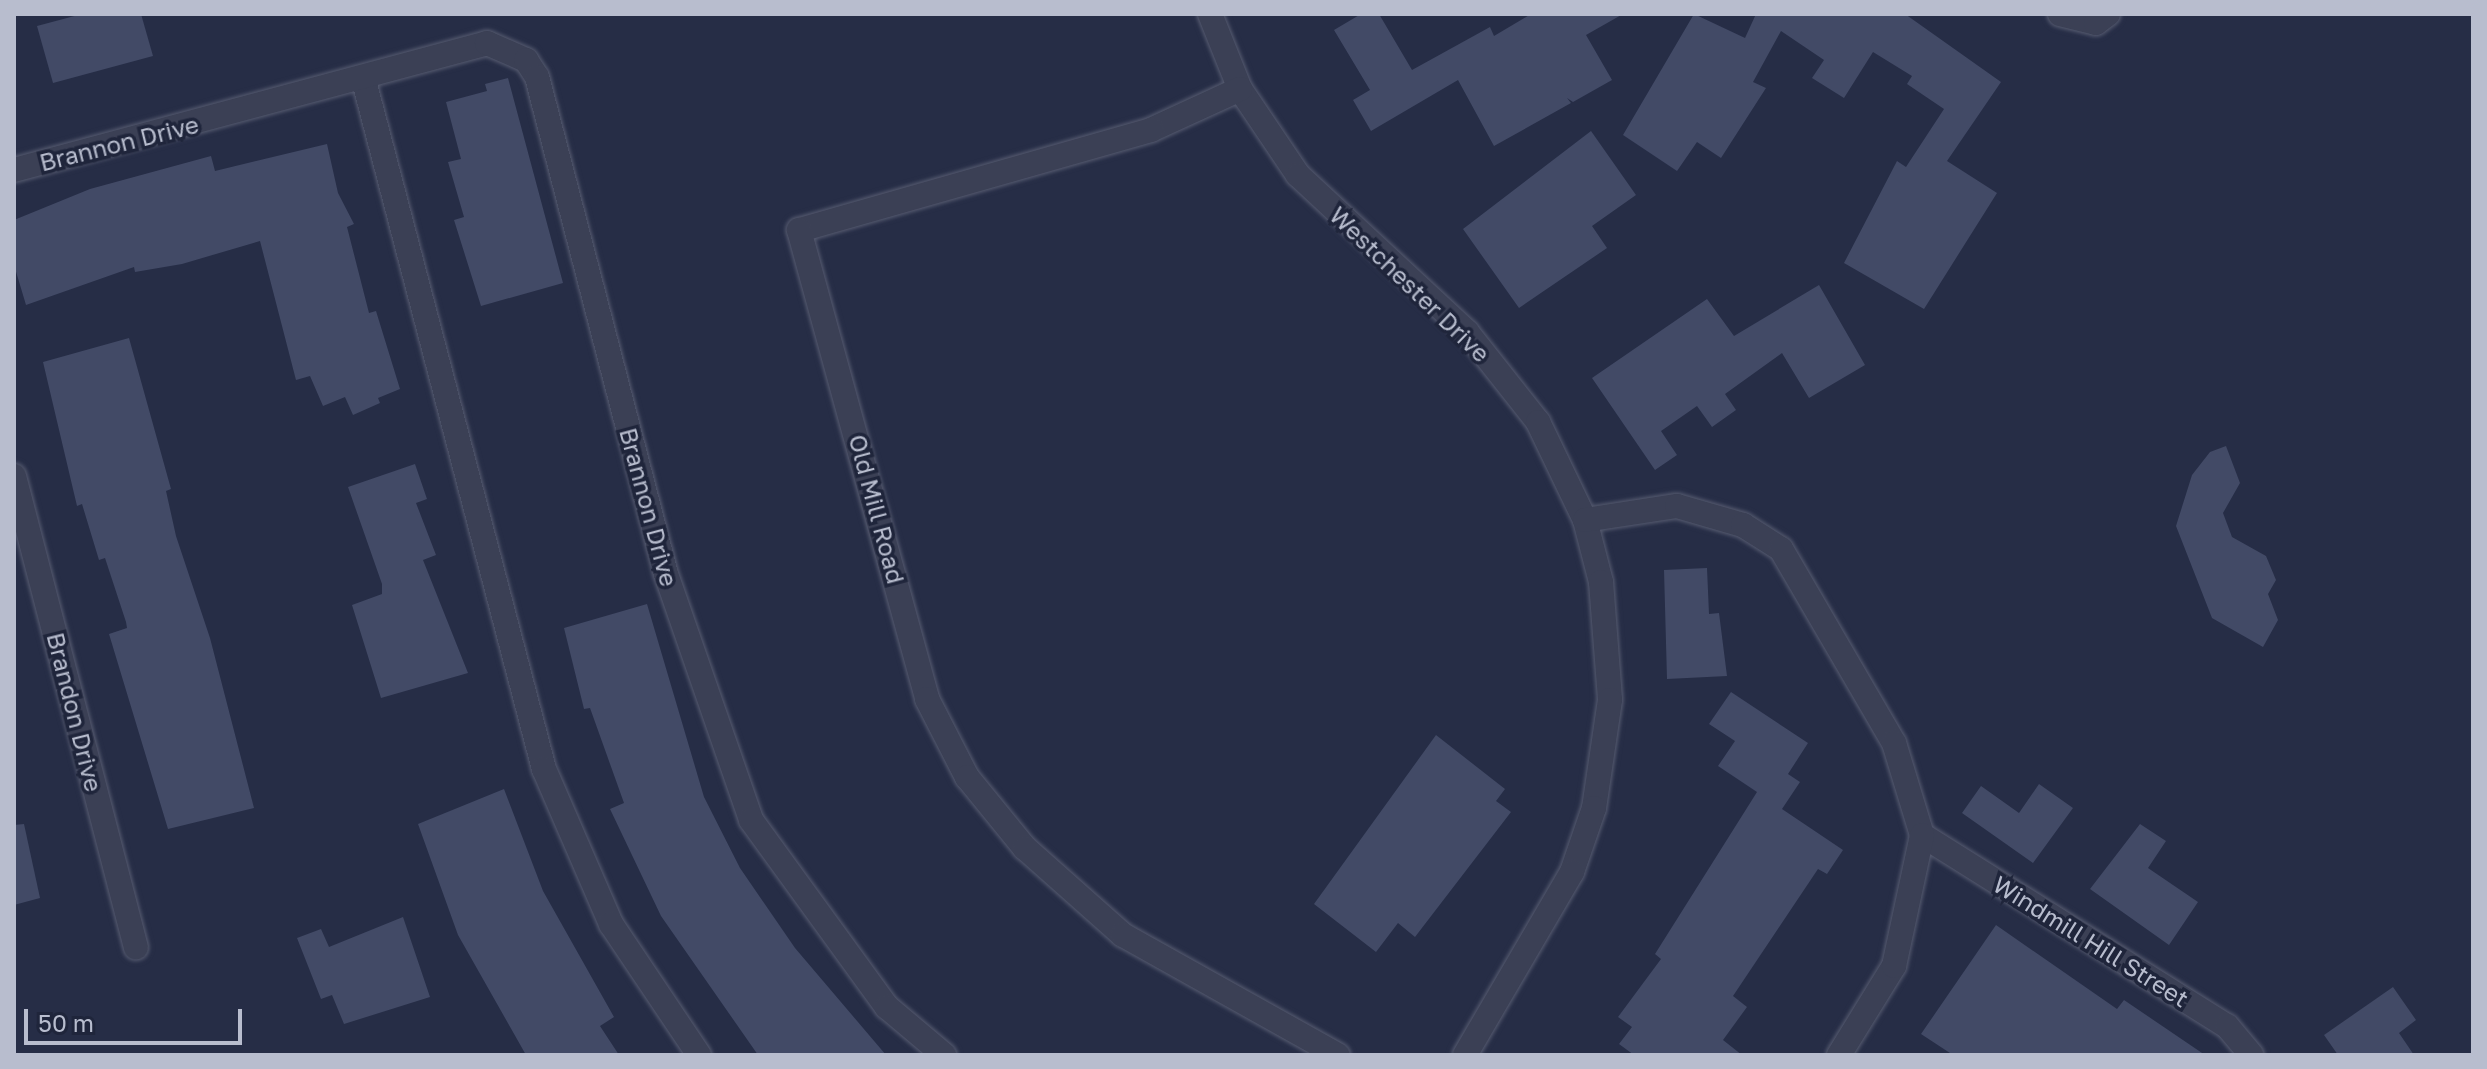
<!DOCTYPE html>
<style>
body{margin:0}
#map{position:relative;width:2487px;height:1069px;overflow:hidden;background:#262d46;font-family:"Golos Text",sans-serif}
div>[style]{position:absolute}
.building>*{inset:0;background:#424a66}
.roads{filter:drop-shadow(0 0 2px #565b70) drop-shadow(0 0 2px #565b70)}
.minor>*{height:24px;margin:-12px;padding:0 12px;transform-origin:12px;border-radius:12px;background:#3b4055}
span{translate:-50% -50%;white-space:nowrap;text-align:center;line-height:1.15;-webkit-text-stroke:7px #1f253b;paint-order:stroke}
.street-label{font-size:24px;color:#b8bdce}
.frame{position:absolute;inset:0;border:16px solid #b8bdce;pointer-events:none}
.scale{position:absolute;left:24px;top:1009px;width:218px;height:36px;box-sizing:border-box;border:4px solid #b8bdce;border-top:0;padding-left:10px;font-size:24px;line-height:28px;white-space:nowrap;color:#b8bdce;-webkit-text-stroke:6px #1f253b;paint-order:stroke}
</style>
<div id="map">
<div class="building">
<div style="clip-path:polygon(82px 14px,141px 14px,153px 56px,53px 83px,37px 26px)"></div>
<div style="clip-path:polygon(1361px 14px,1379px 14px,1412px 70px,1490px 27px,1494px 36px,1531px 14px,1623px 14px,1586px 35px,1612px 80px,1573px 102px,1567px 98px,1571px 103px,1494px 146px,1458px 80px,1371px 131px,1353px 100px,1370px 90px,1334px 30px)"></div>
<div style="clip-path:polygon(1694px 14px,1745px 38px,1756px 14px,1905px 14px,2001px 82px,1947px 161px,1997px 193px,1924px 309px,1844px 263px,1897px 161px,1906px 167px,1944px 109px,1907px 84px,1912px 76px,1873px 52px,1844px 98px,1812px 78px,1824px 60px,1781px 31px,1753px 82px,1766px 88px,1721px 158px,1697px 142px,1677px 171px,1623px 135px)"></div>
<div style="clip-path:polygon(508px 78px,563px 283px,481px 306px,454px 220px,464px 217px,448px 162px,461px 159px,446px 102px,487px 91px,485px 84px)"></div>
<div style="clip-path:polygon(1591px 131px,1636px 195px,1592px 226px,1607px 248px,1519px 308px,1463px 229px)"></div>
<div style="clip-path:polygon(327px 144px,338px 193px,354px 224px,347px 227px,369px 313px,376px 311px,400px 389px,378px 398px,380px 403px,353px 415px,345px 397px,323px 406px,310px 376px,296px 380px,260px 241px,182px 264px,135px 272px,134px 267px,26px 305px,14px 265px,14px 220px,90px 189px,211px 156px,215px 171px)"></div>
<div style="clip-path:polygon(1819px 285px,1865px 365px,1809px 398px,1782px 353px,1725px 394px,1736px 410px,1712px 427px,1697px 406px,1661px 431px,1677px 455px,1655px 470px,1592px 378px,1707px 299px,1734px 336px)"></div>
<div style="clip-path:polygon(129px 338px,171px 489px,166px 491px,176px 536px,210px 638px,254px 808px,168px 829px,109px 634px,127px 628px,126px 622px,105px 558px,99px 560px,82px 504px,77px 506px,43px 362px)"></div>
<div style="clip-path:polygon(2226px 446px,2240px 483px,2223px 513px,2232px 537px,2266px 556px,2276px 580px,2268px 594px,2278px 620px,2263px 647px,2212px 618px,2176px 526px,2192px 475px,2210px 452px)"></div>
<div style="clip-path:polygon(415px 464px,427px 499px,416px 503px,436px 555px,423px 560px,468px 673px,381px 698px,352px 605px,382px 594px,382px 584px,348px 487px)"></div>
<div style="clip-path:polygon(1707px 568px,1709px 614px,1719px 613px,1727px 676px,1667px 679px,1664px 570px)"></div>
<div style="clip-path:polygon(647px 604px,704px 797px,740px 868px,795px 948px,886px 1055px,758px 1055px,661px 916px,610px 809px,624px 803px,590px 708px,584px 709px,564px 628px)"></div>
<div style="clip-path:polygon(1731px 692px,1808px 743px,1788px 774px,1800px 782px,1782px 809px,1843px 850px,1827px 874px,1818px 869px,1733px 996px,1747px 1007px,1723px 1040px,1742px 1055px,1634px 1055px,1619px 1044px,1632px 1027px,1618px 1017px,1661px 959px,1655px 954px,1757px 792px,1718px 766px,1735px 741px,1709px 724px)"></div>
<div style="clip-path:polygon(1436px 735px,1505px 789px,1496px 801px,1511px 812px,1415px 937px,1398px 923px,1376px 952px,1314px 904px)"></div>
<div style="clip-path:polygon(2039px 784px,2073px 808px,2033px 863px,1962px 813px,1981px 786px,2019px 813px)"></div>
<div style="clip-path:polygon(504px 789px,543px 891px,614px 1017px,600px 1026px,619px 1055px,526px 1055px,458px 935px,418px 824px)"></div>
<div style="clip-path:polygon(24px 824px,40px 898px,14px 905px,14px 825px)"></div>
<div style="clip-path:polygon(2140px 824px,2166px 841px,2148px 868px,2198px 902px,2169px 945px,2090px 889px)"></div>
<div style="clip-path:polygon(403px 917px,430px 997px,344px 1024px,332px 995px,321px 999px,297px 938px,321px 929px,329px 947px)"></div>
<div style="clip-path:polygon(1996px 925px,2117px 1009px,2124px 1000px,2205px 1055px,1953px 1055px,1921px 1034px)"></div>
<div style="clip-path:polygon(2393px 987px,2416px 1020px,2399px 1033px,2414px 1055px,2338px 1055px,2324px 1035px)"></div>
</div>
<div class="roads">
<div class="minor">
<div style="left:1210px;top:14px;width:81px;rotate:68.2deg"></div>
<div style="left:1240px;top:89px;width:104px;rotate:56deg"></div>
<div style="left:1298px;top:175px;width:231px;rotate:42.9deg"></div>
<div style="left:1467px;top:332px;width:115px;rotate:51.7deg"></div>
<div style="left:1538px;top:422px;width:109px;rotate:64.4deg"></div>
<div style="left:1585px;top:520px;width:64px;rotate:75.5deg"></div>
<div style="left:1601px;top:582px;width:118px;rotate:85.6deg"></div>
<div style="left:1610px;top:700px;width:109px;rotate:98.4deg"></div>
<div style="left:1594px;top:808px;width:68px;rotate:109deg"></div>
<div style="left:1572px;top:872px;width:212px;rotate:120.3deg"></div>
<div style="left:2060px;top:14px;width:37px;rotate:14deg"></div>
<div style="left:2096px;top:23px;width:15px;rotate:-37deg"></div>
<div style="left:364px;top:81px;width:711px;rotate:75.34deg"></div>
<div style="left:544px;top:769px;width:169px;rotate:66.6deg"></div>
<div style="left:611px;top:924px;width:158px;rotate:56.1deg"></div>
<div style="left:1240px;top:89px;width:98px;rotate:155.3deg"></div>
<div style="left:1151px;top:130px;width:366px;rotate:164.1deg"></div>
<div style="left:799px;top:230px;width:486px;rotate:74.7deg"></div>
<div style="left:927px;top:699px;width:88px;rotate:62.9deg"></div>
<div style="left:967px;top:777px;width:92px;rotate:50.8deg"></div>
<div style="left:1025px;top:848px;width:131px;rotate:41.6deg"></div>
<div style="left:1123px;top:935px;width:246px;rotate:29.2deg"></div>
<div style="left:14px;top:170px;width:490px;rotate:-15deg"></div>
<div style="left:487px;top:43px;width:43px;rotate:23.6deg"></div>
<div style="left:526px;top:60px;width:20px;rotate:57deg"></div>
<div style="left:537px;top:77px;width:513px;rotate:75.45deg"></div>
<div style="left:666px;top:574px;width:260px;rotate:70.9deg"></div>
<div style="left:751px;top:820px;width:231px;rotate:54deg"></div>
<div style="left:887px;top:1007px;width:75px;rotate:40.1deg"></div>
<div style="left:14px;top:476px;width:487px;rotate:75.5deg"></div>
<div style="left:1585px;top:520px;width:93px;rotate:-8.7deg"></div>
<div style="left:1677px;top:506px;width:69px;rotate:16.1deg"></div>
<div style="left:1743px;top:525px;width:45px;rotate:32.3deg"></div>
<div style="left:1781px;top:549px;width:225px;rotate:59.8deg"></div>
<div style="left:1894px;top:743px;width:96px;rotate:73.1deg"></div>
<div style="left:1922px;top:835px;width:360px;rotate:32.1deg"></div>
<div style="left:2227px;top:1026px;width:38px;rotate:50deg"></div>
<div style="left:1839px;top:1055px;width:105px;rotate:-58.3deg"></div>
<div style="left:1894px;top:966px;width:134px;rotate:-77.9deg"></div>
</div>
</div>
<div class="street-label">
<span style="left:119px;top:143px;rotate:-14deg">Brannon Drive</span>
<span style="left:1410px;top:284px;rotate:44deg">Westchester Drive</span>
<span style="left:649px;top:507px;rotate:75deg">Brannon Drive</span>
<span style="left:877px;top:509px;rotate:75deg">Old Mill Road</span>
<span style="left:75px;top:712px;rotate:76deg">Brandon Drive</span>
<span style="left:2091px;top:941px;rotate:32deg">Windmill Hill Street</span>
</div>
<div class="frame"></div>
<div class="scale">50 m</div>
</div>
